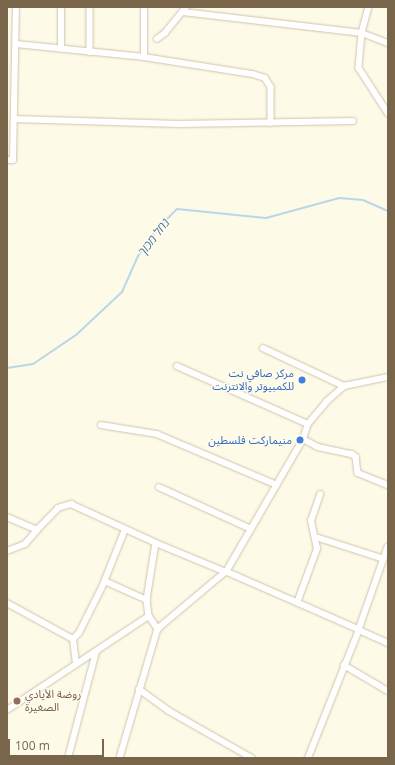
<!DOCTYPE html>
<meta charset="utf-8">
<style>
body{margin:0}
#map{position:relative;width:395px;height:765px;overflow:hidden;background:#fdfae7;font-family:"Open Sans","Noto Sans Arabic",Heebo,sans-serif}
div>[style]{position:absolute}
.stream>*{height:2px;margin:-1px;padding:0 1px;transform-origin:1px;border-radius:1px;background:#bad7e8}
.roads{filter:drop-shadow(0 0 1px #d0c4ac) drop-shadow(0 0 1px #d0c4ac)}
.minor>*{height:5.5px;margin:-2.75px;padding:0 2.75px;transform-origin:2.75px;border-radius:2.75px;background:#fff}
.dots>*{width:11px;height:11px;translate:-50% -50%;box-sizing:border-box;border:2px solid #fffcee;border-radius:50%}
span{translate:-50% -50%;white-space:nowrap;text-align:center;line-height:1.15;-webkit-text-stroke:3px #fffcee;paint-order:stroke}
.shop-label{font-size:11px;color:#366cbe}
.right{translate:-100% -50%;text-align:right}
.education-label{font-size:11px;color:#785e54}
.left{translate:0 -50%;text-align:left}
.water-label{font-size:12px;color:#487a9b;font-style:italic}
.frame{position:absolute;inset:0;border:8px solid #78654a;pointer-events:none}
.scale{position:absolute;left:8px;top:739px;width:96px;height:18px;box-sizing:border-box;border:2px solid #78654a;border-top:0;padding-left:5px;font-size:12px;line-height:14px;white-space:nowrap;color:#78654a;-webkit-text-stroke:3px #fffcee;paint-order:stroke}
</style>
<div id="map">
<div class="stream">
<div style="left:7px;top:368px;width:26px;rotate:-9deg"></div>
<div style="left:33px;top:364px;width:52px;rotate:-34deg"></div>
<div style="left:76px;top:335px;width:63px;rotate:-43.1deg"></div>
<div style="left:122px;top:292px;width:39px;rotate:-66deg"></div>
<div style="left:138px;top:256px;width:37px;rotate:-54deg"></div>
<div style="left:160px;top:226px;width:24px;rotate:-45deg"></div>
<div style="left:177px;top:209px;width:89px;rotate:5.8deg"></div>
<div style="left:266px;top:218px;width:76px;rotate:-15.3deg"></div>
<div style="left:339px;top:198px;width:24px;rotate:5deg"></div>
<div style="left:363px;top:200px;width:27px;rotate:24deg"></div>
</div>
<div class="roads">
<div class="minor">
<div style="left:90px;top:7px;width:45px;rotate:90deg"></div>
<div style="left:369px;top:7px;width:27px;rotate:105deg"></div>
<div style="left:362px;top:33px;width:35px;rotate:95deg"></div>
<div style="left:359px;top:68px;width:54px;rotate:57.2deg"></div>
<div style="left:183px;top:12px;width:180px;rotate:6.7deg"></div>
<div style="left:362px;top:33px;width:28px;rotate:21deg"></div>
<div style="left:157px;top:39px;width:10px;rotate:-37deg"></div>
<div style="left:165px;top:33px;width:33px;rotate:-51deg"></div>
<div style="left:16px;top:44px;width:129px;rotate:5.8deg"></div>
<div style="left:144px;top:57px;width:110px;rotate:8.9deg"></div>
<div style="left:253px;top:74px;width:13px;rotate:18deg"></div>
<div style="left:265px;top:78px;width:11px;rotate:56deg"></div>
<div style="left:271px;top:87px;width:36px;rotate:90deg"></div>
<div style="left:61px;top:49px;width:42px;rotate:-90deg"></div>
<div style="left:144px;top:57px;width:50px;rotate:-90deg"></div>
<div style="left:14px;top:119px;width:165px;rotate:1.7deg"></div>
<div style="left:179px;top:124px;width:174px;rotate:-1deg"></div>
<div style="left:7px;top:160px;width:6px"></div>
<div style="left:13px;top:160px;width:153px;rotate:-88.9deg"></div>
<div style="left:263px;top:348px;width:89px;rotate:25.1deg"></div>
<div style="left:177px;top:366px;width:143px;rotate:23.9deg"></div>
<div style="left:101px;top:425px;width:57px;rotate:9.1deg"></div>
<div style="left:157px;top:434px;width:130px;rotate:23deg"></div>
<div style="left:303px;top:439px;width:17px;rotate:28deg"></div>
<div style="left:318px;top:447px;width:35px;rotate:12deg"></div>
<div style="left:352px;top:454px;width:5px;rotate:37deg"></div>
<div style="left:356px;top:457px;width:16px;rotate:83deg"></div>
<div style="left:358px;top:473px;width:32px;rotate:22deg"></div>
<div style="left:159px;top:487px;width:101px;rotate:24.5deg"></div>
<div style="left:7px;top:517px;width:33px;rotate:23deg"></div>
<div style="left:37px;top:530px;width:30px;rotate:-46deg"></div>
<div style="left:58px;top:508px;width:14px;rotate:-17deg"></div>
<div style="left:71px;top:504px;width:94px;rotate:24.6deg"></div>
<div style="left:156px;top:543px;width:58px;rotate:99deg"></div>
<div style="left:147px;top:600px;width:16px;rotate:83deg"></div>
<div style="left:125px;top:531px;width:54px;rotate:111.8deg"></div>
<div style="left:105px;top:581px;width:46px;rotate:24.3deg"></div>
<div style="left:316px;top:537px;width:71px;rotate:17.9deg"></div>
<div style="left:156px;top:543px;width:76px;rotate:22.5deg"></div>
<div style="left:226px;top:572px;width:89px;rotate:140deg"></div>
<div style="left:388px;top:547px;width:88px;rotate:109.3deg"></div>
<div style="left:359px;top:630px;width:32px;rotate:24deg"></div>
<div style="left:7px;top:551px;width:19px;rotate:-21deg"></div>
<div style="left:25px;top:544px;width:18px;rotate:-49deg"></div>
<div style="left:7px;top:603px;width:75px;rotate:28.6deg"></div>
<div style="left:297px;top:603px;width:58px;rotate:-69.7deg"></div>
<div style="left:317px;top:549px;width:29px;rotate:-102deg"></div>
<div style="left:311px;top:521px;width:28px;rotate:-71deg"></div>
<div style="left:76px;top:664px;width:25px;rotate:-97deg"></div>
<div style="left:73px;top:639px;width:8px;rotate:-45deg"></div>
<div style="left:79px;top:633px;width:58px;rotate:-63.4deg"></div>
<div style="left:344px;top:665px;width:51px;rotate:30.6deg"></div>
<div style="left:139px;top:689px;width:37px;rotate:36deg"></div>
<div style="left:169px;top:711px;width:95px;rotate:29.5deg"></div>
<div style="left:7px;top:710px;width:170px;rotate:-33.5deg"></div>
<div style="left:149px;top:616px;width:16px;rotate:55deg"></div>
<div style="left:158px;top:629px;width:134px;rotate:106.4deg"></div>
<div style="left:68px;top:758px;width:110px;rotate:-75.2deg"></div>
<div style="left:308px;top:758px;width:138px;rotate:-68.3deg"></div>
<div style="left:359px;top:630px;width:145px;rotate:-156.4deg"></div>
<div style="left:226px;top:572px;width:154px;rotate:-59.9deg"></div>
<div style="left:303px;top:439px;width:16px;rotate:-72deg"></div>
<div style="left:308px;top:424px;width:30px;rotate:-50deg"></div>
<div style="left:327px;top:401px;width:23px;rotate:-41deg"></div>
<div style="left:344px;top:386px;width:45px;rotate:-11.6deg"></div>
</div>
</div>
<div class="dots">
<div style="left:302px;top:380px;background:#3f7fe0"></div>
<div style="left:300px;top:440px;background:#3f7fe0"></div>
<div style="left:17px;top:701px;background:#8d6e63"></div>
</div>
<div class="shop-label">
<span class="right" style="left:294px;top:380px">مركز صافي نت<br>للكمبيوتر والانترنت</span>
<span class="right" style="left:292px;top:440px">منيماركت فلسطين</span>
</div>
<div class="education-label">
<span class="left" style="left:25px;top:701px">روضة الأيادي<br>الصغيرة</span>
</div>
<div class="water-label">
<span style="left:154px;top:237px;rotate:-52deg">נחל מכוך</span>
</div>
<div class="frame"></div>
<div class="scale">100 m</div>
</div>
